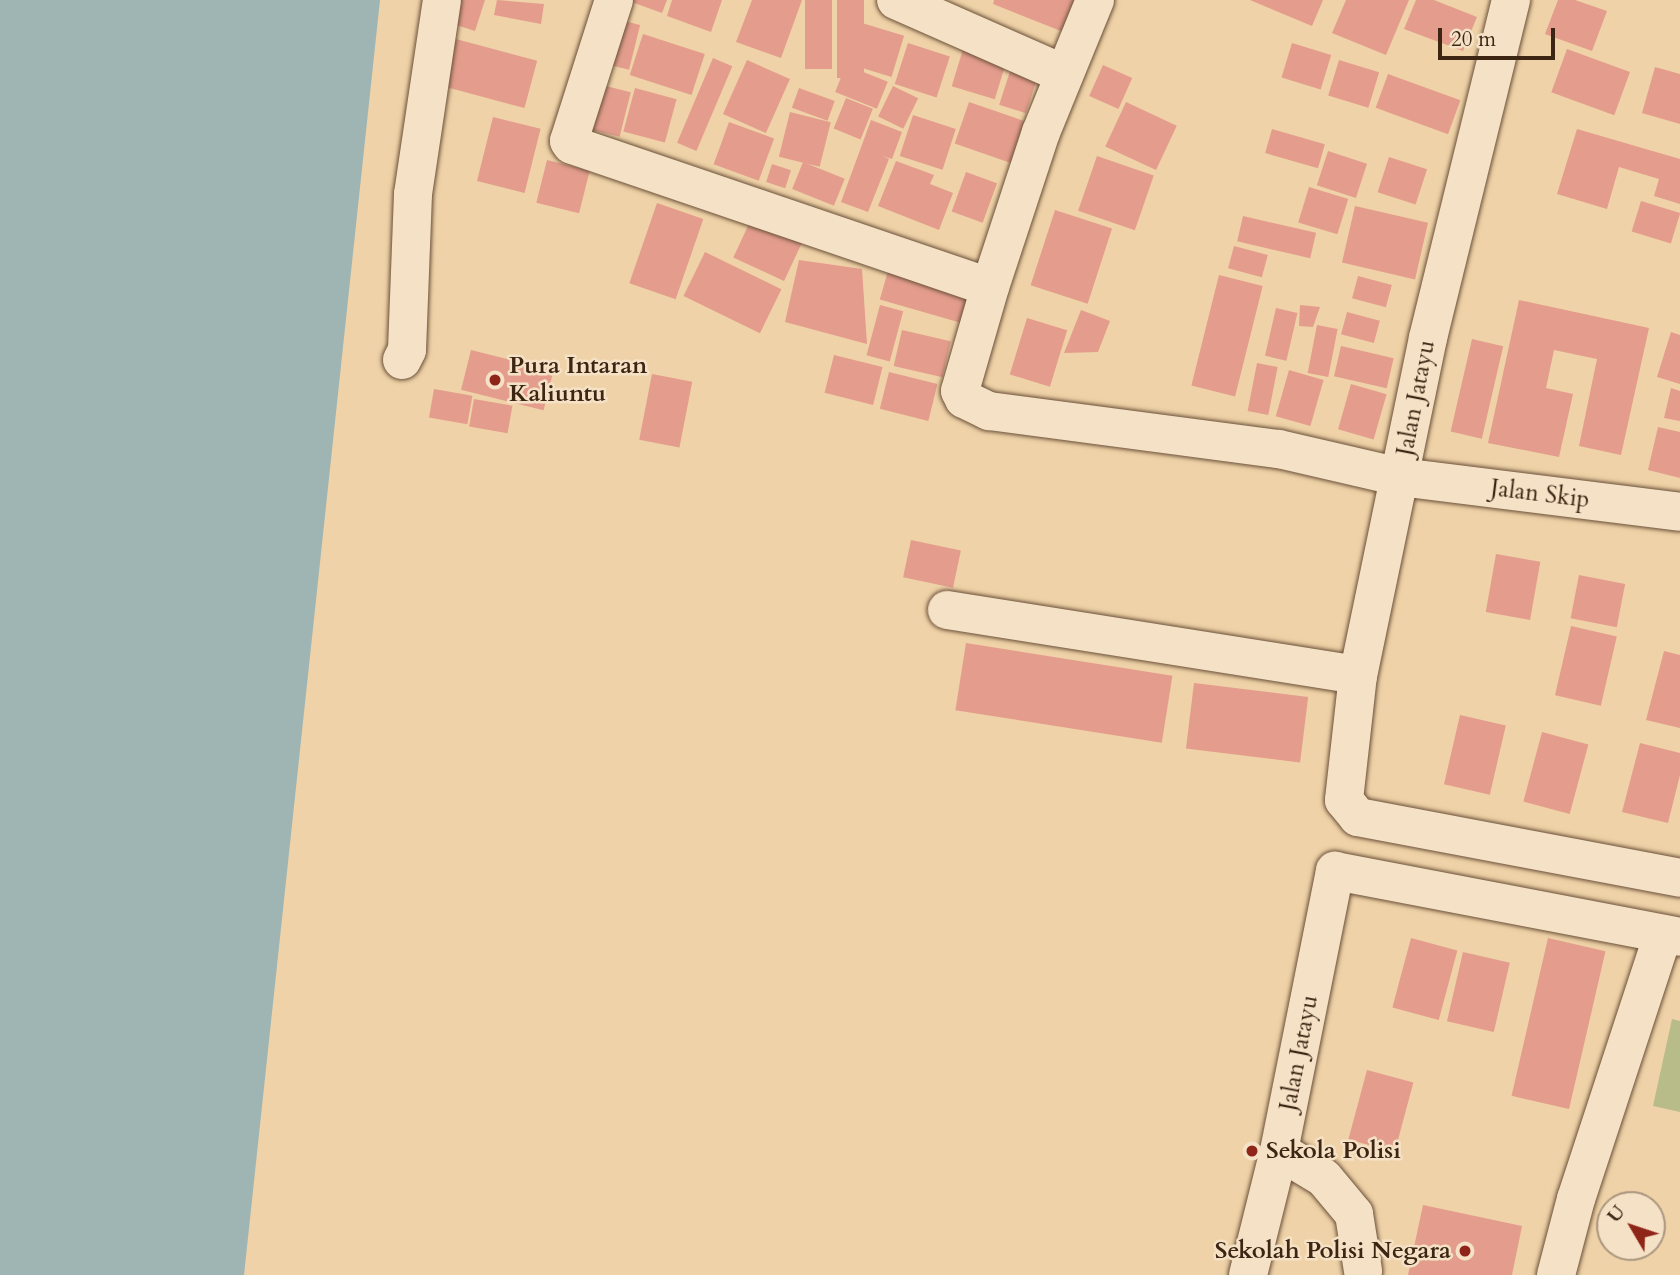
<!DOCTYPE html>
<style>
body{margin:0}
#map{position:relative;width:1680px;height:1275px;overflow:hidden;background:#efd2a7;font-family:Cardo,serif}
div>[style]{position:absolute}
.green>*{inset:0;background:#b8bc88}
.water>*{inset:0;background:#9fb5b4}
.building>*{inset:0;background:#e49d8d;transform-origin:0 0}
.roads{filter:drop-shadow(0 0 2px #6a5039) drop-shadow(0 0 2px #6a5039)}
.minor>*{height:38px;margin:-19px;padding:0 19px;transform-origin:19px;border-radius:19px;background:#f5e2c6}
.dots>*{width:19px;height:19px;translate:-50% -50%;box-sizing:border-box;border:4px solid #f5e2c6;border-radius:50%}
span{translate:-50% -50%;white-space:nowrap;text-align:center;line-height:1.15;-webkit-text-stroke:5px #f5e2c6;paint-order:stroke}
.poi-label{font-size:24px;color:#3d2514;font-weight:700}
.left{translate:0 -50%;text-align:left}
.right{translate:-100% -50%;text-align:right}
.street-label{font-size:24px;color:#3d2514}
.north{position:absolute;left:1596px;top:1191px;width:70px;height:70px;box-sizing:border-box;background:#f5e2c6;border:2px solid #ab967f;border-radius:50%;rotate:309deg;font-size:19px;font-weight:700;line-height:28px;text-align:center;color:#3d2514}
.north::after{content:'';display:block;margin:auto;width:24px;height:32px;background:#8f2418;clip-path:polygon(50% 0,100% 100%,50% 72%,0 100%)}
.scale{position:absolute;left:1438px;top:28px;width:117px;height:32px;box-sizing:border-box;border:4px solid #3d2514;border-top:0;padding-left:9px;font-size:21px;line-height:24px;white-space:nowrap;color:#3d2514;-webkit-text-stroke:5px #f5e2c6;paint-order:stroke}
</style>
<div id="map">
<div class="green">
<div style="clip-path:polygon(1672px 1019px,1680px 1021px,1680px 1112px,1653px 1106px)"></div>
</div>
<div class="water">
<div style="clip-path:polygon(0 0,380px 0,244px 1275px,0 1275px)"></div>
</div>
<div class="building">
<div style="clip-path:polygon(451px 0,485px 0,475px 31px,444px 21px)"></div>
<div style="clip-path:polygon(497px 0,544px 4px,541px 24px,494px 15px)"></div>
<div style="clip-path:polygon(626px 0,667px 0,662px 13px)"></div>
<div style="clip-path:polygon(672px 0,722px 0,711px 32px,667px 16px)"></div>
<div style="clip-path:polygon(752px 0,802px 0,781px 58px,736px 42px)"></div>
<div style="left:805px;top:0;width:27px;height:69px"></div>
<div style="left:837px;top:0;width:27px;height:78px"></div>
<div style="clip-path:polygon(994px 0,1086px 0,1071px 35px,993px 4px)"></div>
<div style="clip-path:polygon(1250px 0,1323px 0,1312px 26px)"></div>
<div style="clip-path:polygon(1346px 0,1409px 0,1386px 55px,1332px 33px)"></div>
<div style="clip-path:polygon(1416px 0,1434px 0,1477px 17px,1463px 51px,1404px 29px)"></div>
<div style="clip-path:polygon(1558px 0,1575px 0,1607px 11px,1592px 51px,1545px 34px)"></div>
<div style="left:612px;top:18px;width:29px;height:46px;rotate:14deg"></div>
<div style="left:862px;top:23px;width:44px;height:43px;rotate:17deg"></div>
<div style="left:643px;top:34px;width:65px;height:43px;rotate:18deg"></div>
<div style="left:456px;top:39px;width:84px;height:49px;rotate:15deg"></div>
<div style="left:908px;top:43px;width:44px;height:43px;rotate:18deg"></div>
<div style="left:1292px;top:43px;width:41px;height:36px;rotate:17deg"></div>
<div style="left:964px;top:46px;width:45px;height:42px;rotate:17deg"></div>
<div style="left:1567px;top:49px;width:67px;height:46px;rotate:20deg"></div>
<div style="left:713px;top:58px;width:21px;height:92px;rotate:23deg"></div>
<div style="left:1014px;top:59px;width:28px;height:48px;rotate:18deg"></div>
<div style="left:747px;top:60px;width:47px;height:59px;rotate:24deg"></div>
<div style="left:1339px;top:60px;width:42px;height:37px;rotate:17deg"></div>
<div style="left:846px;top:65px;width:45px;height:29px;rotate:22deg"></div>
<div style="left:1103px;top:65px;width:32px;height:34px;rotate:24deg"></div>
<div style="clip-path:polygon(1655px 67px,1680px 74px,1680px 124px,1642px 113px)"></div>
<div style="left:1388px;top:74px;width:77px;height:36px;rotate:20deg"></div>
<div style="left:590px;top:82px;width:42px;height:46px;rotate:14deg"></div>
<div style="left:893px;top:86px;width:28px;height:34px;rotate:26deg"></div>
<div style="left:635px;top:88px;width:43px;height:45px;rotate:15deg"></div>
<div style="left:799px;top:88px;width:38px;height:21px;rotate:20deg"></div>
<div style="left:846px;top:98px;width:29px;height:33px;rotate:22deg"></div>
<div style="left:969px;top:102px;width:75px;height:44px;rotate:19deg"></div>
<div style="left:1126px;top:102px;width:56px;height:49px;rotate:25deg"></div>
<div style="left:790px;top:112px;width:42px;height:46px;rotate:14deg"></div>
<div style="left:913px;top:115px;width:45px;height:43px;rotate:18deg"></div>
<div style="left:493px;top:117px;width:49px;height:66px;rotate:14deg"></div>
<div style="clip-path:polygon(871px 120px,902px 132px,892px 159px,882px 156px,889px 159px,868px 212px,841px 202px)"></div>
<div style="left:729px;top:122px;width:48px;height:45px;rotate:20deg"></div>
<div style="left:1272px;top:129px;width:55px;height:25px;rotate:16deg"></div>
<div style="clip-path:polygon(1577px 129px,1680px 159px,1680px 204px,1654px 196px,1659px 179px,1619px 167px,1607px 209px,1557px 194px)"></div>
<div style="left:1328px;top:151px;width:41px;height:36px;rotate:18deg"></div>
<div style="left:1097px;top:156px;width:60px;height:58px;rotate:19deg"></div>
<div style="left:1389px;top:157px;width:40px;height:37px;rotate:18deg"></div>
<div style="left:547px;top:160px;width:44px;height:44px;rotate:14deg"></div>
<div style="clip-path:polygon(896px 161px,934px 175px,930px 184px,953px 193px,939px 230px,878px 206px)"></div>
<div style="left:803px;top:162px;width:45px;height:29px;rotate:22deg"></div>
<div style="left:772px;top:164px;width:20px;height:19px;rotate:18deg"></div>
<div style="left:966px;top:172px;width:33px;height:42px;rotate:20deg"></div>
<div style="left:1309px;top:187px;width:41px;height:37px;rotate:17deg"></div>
<div style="left:1641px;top:201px;width:41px;height:32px;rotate:17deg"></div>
<div style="left:657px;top:203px;width:49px;height:85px;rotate:19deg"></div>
<div style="left:1355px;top:206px;width:75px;height:58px;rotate:13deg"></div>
<div style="left:1055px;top:210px;width:60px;height:79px;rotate:18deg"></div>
<div style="left:754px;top:213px;width:56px;height:49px;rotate:25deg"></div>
<div style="left:1243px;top:216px;width:75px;height:26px;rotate:13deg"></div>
<div style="left:1234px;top:246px;width:35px;height:23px;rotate:15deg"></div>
<div style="left:705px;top:252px;width:85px;height:49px;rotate:26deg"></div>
<div style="clip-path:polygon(799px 260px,862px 269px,867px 344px,785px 322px)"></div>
<div style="left:890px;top:264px;width:84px;height:37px;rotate:16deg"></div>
<div style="left:1219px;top:275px;width:45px;height:114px;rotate:14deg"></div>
<div style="left:1358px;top:276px;width:35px;height:23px;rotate:15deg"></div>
<div style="clip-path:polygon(1519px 300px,1649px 328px,1621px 455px,1579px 446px,1597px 359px,1554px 350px,1546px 388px,1573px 394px,1559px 457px,1488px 443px)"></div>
<div style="left:880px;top:305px;width:24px;height:52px;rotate:15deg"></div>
<div style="clip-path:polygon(1300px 305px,1320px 307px,1313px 327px,1299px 326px)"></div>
<div style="left:1276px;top:308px;width:22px;height:49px;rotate:13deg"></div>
<div style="clip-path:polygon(1081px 310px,1110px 321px,1098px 352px,1064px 353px)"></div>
<div style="left:1347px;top:312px;width:34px;height:23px;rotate:15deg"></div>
<div style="left:1027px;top:318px;width:42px;height:59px;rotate:17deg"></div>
<div style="left:1317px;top:325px;width:21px;height:49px;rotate:11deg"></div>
<div style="left:902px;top:330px;width:50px;height:37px;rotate:13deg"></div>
<div style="clip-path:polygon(1671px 332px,1680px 335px,1680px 384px,1657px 377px)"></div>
<div style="left:1472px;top:339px;width:32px;height:95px;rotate:13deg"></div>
<div style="left:1341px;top:346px;width:54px;height:31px;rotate:13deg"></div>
<div style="left:471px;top:350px;width:85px;height:41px;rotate:14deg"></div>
<div style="left:834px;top:355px;width:50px;height:39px;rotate:14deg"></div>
<div style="left:1257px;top:363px;width:21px;height:49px;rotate:11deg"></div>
<div style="left:1289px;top:370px;width:36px;height:48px;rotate:16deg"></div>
<div style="left:889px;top:372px;width:50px;height:38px;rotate:14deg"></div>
<div style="left:652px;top:374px;width:41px;height:67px;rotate:11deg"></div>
<div style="left:1351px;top:384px;width:37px;height:47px;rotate:16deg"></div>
<div style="clip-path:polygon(1671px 388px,1680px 391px,1680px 421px,1664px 418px)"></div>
<div style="left:434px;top:389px;width:39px;height:29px;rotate:10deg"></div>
<div style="left:474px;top:399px;width:39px;height:28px;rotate:10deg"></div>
<div style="clip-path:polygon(1658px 427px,1680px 432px,1680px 478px,1648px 470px)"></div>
<div style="left:911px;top:540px;width:51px;height:38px;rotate:12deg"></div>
<div style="left:1496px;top:554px;width:45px;height:59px;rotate:10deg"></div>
<div style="left:1579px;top:575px;width:47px;height:44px;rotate:11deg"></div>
<div style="left:1571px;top:626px;width:47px;height:71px;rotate:13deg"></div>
<div style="left:966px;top:643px;width:209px;height:68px;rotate:9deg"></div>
<div style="clip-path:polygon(1664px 651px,1680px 655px,1680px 728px,1646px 720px)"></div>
<div style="left:1194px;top:683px;width:115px;height:66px;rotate:7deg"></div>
<div style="left:1460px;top:715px;width:47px;height:71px;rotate:13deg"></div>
<div style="left:1542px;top:732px;width:48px;height:72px;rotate:15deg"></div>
<div style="clip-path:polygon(1640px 743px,1680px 753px,1680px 775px,1668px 823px,1622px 812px)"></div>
<div style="left:1411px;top:938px;width:48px;height:72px;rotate:15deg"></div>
<div style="left:1548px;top:938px;width:59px;height:162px;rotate:13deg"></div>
<div style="left:1463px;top:952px;width:48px;height:71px;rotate:13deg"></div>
<div style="left:1367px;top:1070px;width:48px;height:72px;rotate:15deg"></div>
<div style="clip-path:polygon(1423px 1205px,1522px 1226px,1512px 1275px,1408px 1275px)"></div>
</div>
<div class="roads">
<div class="minor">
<div style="left:614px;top:0;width:148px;rotate:107.7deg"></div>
<div style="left:569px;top:141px;width:5px;rotate:53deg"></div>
<div style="left:572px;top:145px;width:441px;rotate:18.8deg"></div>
<div style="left:896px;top:0;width:184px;rotate:23.8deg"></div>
<div style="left:1095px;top:0;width:143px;rotate:112.2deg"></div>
<div style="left:1041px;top:132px;width:163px;rotate:108.2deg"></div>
<div style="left:990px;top:287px;width:108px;rotate:106.1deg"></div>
<div style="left:960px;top:391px;width:9px;rotate:63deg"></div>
<div style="left:964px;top:399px;width:28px;rotate:26deg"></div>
<div style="left:989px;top:411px;width:292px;rotate:7.5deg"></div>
<div style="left:1279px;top:449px;width:124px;rotate:13deg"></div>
<div style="left:1400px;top:477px;width:282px;rotate:7.1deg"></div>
<div style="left:1511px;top:0;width:348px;rotate:103.8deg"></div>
<div style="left:1428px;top:338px;width:344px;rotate:101.7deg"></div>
<div style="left:1358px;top:675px;width:126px;rotate:96.4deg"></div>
<div style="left:1344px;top:800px;width:22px;rotate:51deg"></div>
<div style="left:1358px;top:817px;width:328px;rotate:10.7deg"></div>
<div style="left:402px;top:360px;width:11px;rotate:-63deg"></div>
<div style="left:407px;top:350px;width:156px;rotate:-87.8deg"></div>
<div style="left:413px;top:194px;width:196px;rotate:-81.5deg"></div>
<div style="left:947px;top:610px;width:416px;rotate:9deg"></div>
<div style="left:1279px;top:1151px;width:52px;rotate:31deg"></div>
<div style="left:1324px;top:1178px;width:47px;rotate:50.2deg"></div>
<div style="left:1354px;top:1214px;width:58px;rotate:81deg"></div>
<div style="left:1248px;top:1275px;width:128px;rotate:-76deg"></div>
<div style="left:1279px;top:1151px;width:286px;rotate:-78.7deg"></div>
<div style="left:1335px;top:871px;width:351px;rotate:10.8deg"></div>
<div style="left:1556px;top:1275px;width:79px;rotate:-75.3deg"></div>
<div style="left:1576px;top:1199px;width:279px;rotate:-71.8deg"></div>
</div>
</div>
<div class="dots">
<div style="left:495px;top:380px;background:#8f2418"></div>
<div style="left:1252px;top:1151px;background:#8f2418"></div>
<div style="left:1465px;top:1251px;background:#8f2418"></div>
</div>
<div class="poi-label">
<span class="left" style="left:509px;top:380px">Pura Intaran<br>Kaliuntu</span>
<span class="left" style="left:1266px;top:1151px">Sekola Polisi</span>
<span class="right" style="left:1451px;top:1251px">Sekolah Polisi Negara</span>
</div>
<div class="street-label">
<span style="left:1416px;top:398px;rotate:-79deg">Jalan Jatayu</span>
<span style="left:1540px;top:494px;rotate:7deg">Jalan Skip</span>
<span style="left:1299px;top:1053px;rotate:-79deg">Jalan Jatayu</span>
</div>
<div class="north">U</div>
<div class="scale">20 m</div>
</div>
